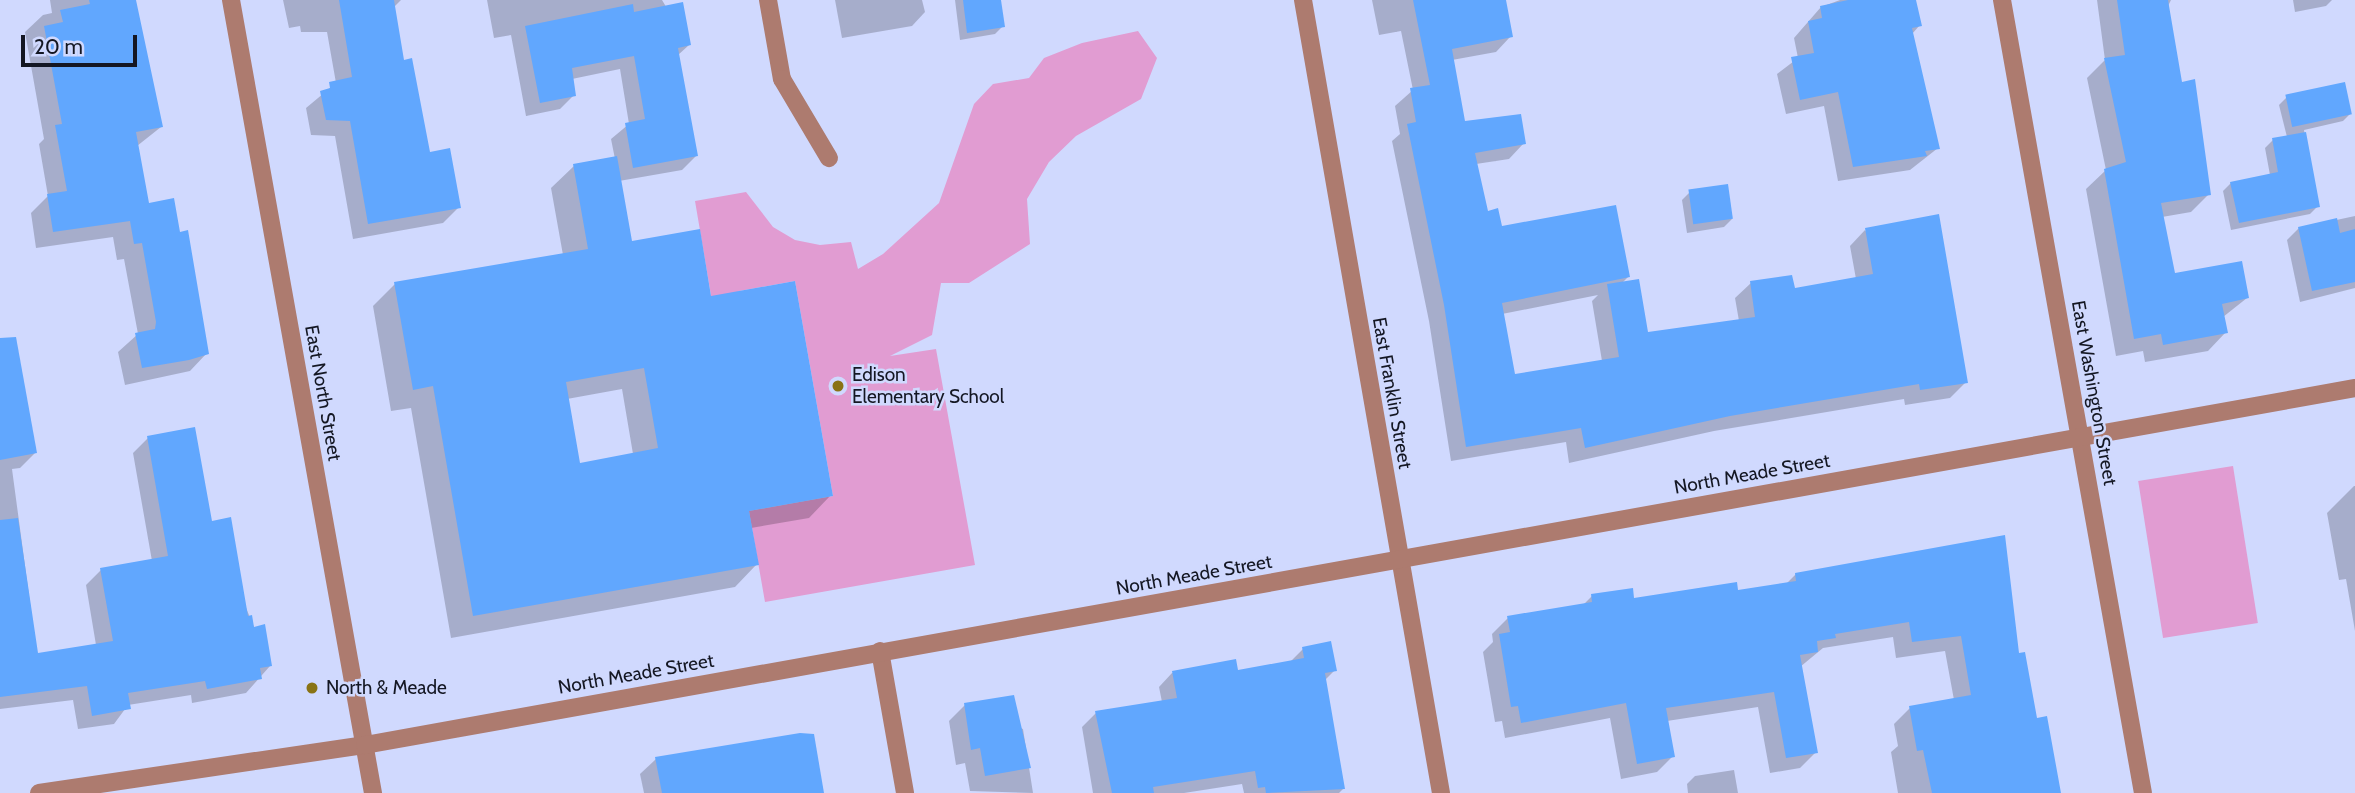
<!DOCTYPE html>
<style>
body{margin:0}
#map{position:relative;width:2355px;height:793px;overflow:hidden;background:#d0d9fe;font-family:Cabin,sans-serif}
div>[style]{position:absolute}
.green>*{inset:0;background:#e19cd2;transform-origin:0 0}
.shadow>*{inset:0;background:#0003}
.building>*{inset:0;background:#61a7fe;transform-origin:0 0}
.minor>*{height:18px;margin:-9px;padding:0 9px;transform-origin:9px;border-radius:9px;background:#ad7b6f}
.dots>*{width:19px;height:19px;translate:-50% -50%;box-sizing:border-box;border:4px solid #d0d9fe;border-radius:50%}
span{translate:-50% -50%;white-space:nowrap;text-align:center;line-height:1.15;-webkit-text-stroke:5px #d0d9fe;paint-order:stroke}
.poi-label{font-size:19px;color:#141723}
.left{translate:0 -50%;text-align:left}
.street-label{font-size:19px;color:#141723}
.scale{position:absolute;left:21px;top:35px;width:116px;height:32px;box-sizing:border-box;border:4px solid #141723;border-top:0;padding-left:9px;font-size:21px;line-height:24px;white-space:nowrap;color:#141723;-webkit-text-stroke:5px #d0d9fe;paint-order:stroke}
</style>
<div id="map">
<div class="green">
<div style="clip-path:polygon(1138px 31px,1157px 58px,1141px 99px,1076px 136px,1049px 162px,1027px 199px,1030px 244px,969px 283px,941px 283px,932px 335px,890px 356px,936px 349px,975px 565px,765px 602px,749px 511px,833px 496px,795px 281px,739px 291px,714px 313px,695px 201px,746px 192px,773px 227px,795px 240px,820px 245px,851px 242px,858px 269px,883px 254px,939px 203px,974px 104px,993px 84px,1029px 78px,1044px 58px,1082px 43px)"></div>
<div style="left:2233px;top:466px;width:159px;height:96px;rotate:81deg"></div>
</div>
<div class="shadow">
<div style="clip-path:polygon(50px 0,135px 0,161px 127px,137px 146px,147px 205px,207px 353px,190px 371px,125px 385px,118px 352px,138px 334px,124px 259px,117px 260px,113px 237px,36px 248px,31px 213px,48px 196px,39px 144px,44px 139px,25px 32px,43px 15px,52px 13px)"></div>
<div style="clip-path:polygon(283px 0,401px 0,393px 8px,403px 62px,429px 154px,459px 207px,443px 223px,353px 239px,335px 136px,311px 135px,306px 108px,336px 83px,327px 32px,301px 32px,300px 26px,289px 28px)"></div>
<div style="clip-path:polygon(evenodd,487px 0,662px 0,689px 45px,677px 56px,696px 156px,682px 170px,619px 181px,630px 243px,710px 298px,831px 495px,809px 518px,751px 528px,757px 564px,735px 587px,451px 638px,411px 408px,391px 411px,373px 306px,395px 284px,563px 255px,551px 188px,574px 166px,615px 159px,611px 139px,629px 124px,620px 69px,572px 79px,574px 95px,560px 109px,526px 116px,511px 35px,494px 38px,487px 0,622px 389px,633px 454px,579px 465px,567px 399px,622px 389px)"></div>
<div style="clip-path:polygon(835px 0,922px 0,925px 12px,912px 26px,842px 38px)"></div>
<div style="clip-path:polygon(955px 0,999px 0,1003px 26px,995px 34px,960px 40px)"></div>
<div style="clip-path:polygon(evenodd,1372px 0,1491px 0,1511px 36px,1496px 52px,1452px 60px,1463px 123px,1524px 143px,1509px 159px,1476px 164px,1486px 213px,1501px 228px,1628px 277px,1621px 284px,1646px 334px,1739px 321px,1735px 298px,1751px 283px,1793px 290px,1856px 279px,1850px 246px,1865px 230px,1966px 382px,1950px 398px,1905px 405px,1904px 399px,1714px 431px,1569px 463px,1566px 442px,1451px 461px,1429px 321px,1392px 141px,1400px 134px,1395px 106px,1413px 90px,1401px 31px,1379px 35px,1372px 0,1598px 295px,1592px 301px,1602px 361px,1514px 376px,1502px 314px,1598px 295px)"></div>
<div style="clip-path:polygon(1840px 0,1915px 0,1920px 25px,1912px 34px,1938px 148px,1910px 170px,1838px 181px,1824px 106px,1786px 114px,1777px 74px,1798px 58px,1794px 38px,1821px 7px)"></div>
<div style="clip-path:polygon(2097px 0,2171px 0,2167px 8px,2181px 84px,2209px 194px,2191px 212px,2162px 217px,2174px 276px,2247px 298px,2223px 317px,2226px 332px,2208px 351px,2145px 362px,2143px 351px,2116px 356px,2086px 189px,2106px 170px,2087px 78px,2105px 60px)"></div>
<div style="clip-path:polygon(2293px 0,2332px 0,2326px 6px,2295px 12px)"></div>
<div style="clip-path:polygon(2287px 97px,2351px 113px,2343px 121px,2304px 130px,2318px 206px,2310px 214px,2231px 230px,2223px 191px,2231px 183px,2270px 175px,2265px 148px,2273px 140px,2287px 137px,2279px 105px)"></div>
<div style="clip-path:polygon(1690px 192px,1732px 219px,1724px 227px,1687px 233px,1682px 200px)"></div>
<div style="clip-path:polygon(2355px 216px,2355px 288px,2300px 302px,2287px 240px,2299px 228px)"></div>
<div style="clip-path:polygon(0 396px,35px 453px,20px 468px,12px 469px,37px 655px,96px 645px,86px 585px,101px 570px,152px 561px,133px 453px,148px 438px,211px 523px,270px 666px,246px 693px,192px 703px,191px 695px,128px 705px,114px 724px,78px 729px,73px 700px,0 709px)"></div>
<div style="clip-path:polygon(2354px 486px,2355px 486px,2355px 631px,2346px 579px,2339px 580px,2327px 513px)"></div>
<div style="clip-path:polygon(1796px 574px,2018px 655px,2055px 793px,1898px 793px,1891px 752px,1898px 746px,1894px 724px,1910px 708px,1954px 700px,1945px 651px,1896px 658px,1893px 637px,1823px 648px,1800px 667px,1816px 752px,1800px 768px,1770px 773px,1758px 707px,1667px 721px,1673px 756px,1657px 772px,1621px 779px,1610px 718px,1505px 738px,1502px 721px,1495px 722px,1483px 652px,1493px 642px,1492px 634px,1508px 618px,1582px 606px,1592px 596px,1632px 600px,1737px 592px,1786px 584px)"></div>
<div style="clip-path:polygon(1303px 649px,1335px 670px,1325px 680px,1343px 789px,1339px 793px,1244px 793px,1242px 784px,1184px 793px,1093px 793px,1082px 727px,1096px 713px,1162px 702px,1159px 687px,1172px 673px,1236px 673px,1289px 663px)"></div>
<div style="clip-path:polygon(965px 705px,1023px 729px,1033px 793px,970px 791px,965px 763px,956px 765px,949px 721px)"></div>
<div style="clip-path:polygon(656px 759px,823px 793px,644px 793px,640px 774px)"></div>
<div style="clip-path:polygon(1734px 770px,1738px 793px,1688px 793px,1687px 784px,1695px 776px)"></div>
</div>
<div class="building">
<div style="clip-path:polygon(89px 0,136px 0,163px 127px,136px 132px,149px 203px,174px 198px,180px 232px,188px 230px,209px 354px,189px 360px,142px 368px,135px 333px,155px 329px,156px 322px,142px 243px,134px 244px,130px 221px,53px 232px,47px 194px,67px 191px,55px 125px,62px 124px,44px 26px,63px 22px,60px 10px,90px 4px)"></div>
<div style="clip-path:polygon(339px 0,394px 0,404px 60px,412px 58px,430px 152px,450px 148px,461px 208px,368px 224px,350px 121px,326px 120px,320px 91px,330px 88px,329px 82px,352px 77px)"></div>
<div style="clip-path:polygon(963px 0,1001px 0,1005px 27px,967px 33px)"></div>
<div style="clip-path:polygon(1413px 0,1506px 0,1513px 37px,1452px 49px,1465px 121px,1521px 114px,1526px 144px,1475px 153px,1488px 211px,1498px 208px,1502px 226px,1616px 205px,1630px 277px,1502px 303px,1515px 374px,1619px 357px,1607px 284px,1639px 279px,1648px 332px,1755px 317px,1750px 281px,1792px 275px,1795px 288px,1873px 274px,1865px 228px,1939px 214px,1968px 383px,1920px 390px,1919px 384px,1730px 416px,1585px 448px,1581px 428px,1466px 447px,1444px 305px,1407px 124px,1416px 122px,1410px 88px,1430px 85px)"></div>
<div style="clip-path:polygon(1848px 0,1916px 0,1922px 26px,1912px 28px,1940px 149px,1925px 151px,1927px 156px,1853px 167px,1838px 92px,1800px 100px,1791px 57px,1814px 53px,1808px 21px,1822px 18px,1820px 6px)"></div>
<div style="clip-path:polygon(2117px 0,2168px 0,2182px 82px,2195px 79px,2211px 195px,2161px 203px,2175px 273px,2242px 261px,2249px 298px,2222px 304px,2228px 333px,2163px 345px,2161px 334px,2134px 339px,2104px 169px,2126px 162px,2104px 58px,2125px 55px)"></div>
<div style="clip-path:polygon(683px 2px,691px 45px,678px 48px,698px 156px,633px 168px,625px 123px,645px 119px,634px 56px,572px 68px,576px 96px,540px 103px,525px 26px,633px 4px,634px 12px)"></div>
<div style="left:2345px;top:82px;width:33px;height:61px;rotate:78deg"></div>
<div style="clip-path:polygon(2306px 132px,2320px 207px,2239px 223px,2230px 182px,2278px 172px,2272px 138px)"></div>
<div style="clip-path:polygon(evenodd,617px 156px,632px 241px,700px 229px,711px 296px,795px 281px,833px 496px,749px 511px,759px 565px,473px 616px,433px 386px,413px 390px,394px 282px,588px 249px,573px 164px,617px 156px,644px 368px,658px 448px,580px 463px,566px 382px,644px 368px)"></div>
<div style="left:1728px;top:184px;width:35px;height:40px;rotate:82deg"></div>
<div style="clip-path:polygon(2337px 218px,2340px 233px,2355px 229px,2355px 282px,2312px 291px,2298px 227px)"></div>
<div style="clip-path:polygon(16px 337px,37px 453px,0 460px,0 338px)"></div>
<div style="clip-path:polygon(195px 427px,212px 521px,231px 517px,248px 616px,252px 615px,254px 627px,265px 624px,272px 666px,260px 668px,262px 679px,207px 689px,205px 681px,128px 693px,131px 709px,92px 716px,87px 686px,0 697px,0 520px,18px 518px,38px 653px,113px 641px,100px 568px,168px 556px,147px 436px)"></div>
<div style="clip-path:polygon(2005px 535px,2019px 653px,2025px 652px,2037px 718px,2047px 716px,2061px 793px,1932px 793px,1923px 750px,1917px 751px,1909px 706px,1971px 695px,1961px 636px,1912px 642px,1909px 622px,1835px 634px,1836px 638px,1817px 641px,1818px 652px,1800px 655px,1818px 753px,1786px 758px,1774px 692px,1666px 708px,1675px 757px,1637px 764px,1626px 703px,1521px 723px,1518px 706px,1511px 707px,1499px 634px,1510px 632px,1507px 616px,1592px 602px,1591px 594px,1633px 588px,1634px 598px,1737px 582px,1738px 590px,1796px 581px,1795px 573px)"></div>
<div style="clip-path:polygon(1331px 641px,1337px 671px,1325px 673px,1345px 789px,1266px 793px,1265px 787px,1258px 788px,1255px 771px,1153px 787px,1154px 793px,1112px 793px,1095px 711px,1177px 698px,1172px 671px,1236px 659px,1238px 670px,1304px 658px,1302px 647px)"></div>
<div style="clip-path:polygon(1014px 695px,1031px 768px,985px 776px,980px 748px,971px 750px,964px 703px)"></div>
<div style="clip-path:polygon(800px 733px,814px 734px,824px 793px,662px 793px,655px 757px)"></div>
</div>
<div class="minor">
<div style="left:231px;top:0;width:806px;rotate:79.85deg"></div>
<div style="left:768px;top:0;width:80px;rotate:80deg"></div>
<div style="left:782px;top:79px;width:92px;rotate:59.3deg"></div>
<div style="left:1303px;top:0;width:805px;rotate:80.13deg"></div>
<div style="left:2002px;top:0;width:805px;rotate:79.92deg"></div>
<div style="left:880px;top:651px;width:144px;rotate:80deg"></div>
<div style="left:39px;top:793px;width:330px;rotate:-8.4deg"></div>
<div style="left:365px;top:745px;width:2022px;rotate:-10.17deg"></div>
</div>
<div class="dots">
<div style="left:838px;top:386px;background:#897315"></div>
<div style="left:312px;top:688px;background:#897315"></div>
</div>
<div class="poi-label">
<span class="left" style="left:852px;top:386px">Edison<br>Elementary School</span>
<span class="left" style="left:326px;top:688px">North &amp; Meade</span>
</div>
<div class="street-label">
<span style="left:323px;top:393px;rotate:80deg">East North Street</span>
<span style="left:1392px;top:393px;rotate:80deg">East Franklin Street</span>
<span style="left:2094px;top:393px;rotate:80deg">East Washington Street</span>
<span style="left:1752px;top:474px;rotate:-10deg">North Meade Street</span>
<span style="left:1194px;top:575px;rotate:-10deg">North Meade Street</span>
<span style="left:636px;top:674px;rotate:-10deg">North Meade Street</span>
</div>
<div class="scale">20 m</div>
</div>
